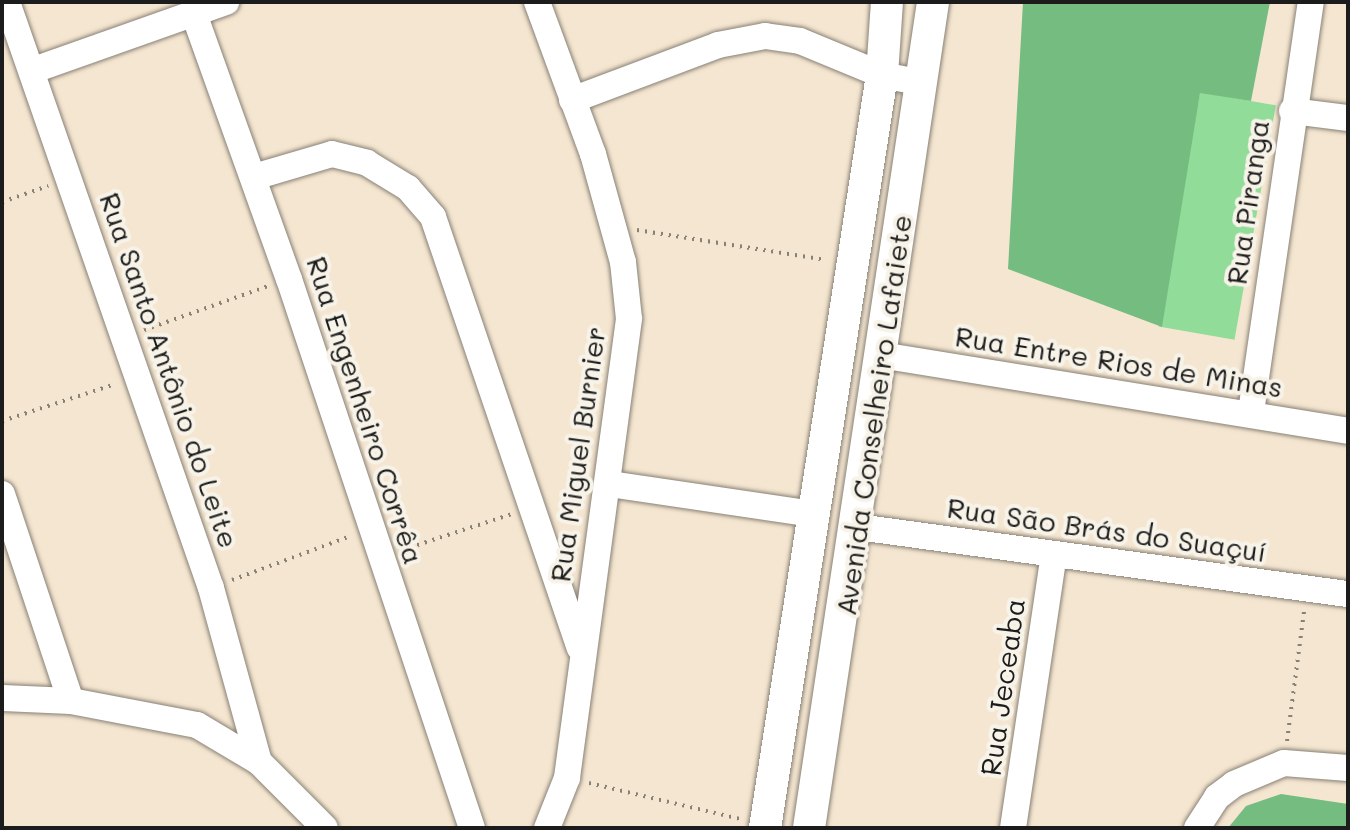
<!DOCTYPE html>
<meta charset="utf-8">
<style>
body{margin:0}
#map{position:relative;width:1350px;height:830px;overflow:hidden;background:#f5e6d1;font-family:Mali,sans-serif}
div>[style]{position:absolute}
.green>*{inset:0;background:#90dc98;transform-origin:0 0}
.forest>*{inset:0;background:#74bc80}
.path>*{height:4px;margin-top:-2px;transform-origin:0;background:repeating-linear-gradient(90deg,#888176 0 2px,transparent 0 8px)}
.roads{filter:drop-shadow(0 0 2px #888176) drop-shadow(0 0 2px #888176)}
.minor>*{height:26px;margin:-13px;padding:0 13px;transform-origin:13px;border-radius:13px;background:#fff}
.tertiary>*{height:32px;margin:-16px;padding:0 16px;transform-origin:16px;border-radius:16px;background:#fff}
span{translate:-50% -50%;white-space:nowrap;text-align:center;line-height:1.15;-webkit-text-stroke:8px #f7f3e8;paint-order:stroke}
.street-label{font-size:28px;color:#1c1c1c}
.frame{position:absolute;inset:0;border:4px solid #1c1c1c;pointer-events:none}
</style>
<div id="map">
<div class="green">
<div style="left:1200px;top:92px;width:77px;height:238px;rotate:10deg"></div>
</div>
<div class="forest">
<div style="clip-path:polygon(1023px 2px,1270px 2px,1251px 101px,1200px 93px,1162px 327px,1008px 269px)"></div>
<div style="clip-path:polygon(1281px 794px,1348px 804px,1348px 828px,1228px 828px,1246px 806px)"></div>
</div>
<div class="path">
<div style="left:2px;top:202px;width:49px;rotate:-19.2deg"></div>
<div style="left:637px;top:230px;width:191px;rotate:9deg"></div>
<div style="left:144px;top:330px;width:132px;rotate:-19.5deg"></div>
<div style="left:2px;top:421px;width:119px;rotate:-18.1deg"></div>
<div style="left:402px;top:550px;width:116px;rotate:-18.1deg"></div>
<div style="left:232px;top:580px;width:127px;rotate:-20.3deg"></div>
<div style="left:1287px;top:741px;width:131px;rotate:-82.5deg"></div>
<div style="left:589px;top:783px;width:155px;rotate:13.4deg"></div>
</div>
<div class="roads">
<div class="minor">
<div style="left:7px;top:2px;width:620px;rotate:70.81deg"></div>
<div style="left:211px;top:588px;width:180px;rotate:74.6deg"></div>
<div style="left:537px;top:2px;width:162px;rotate:69.8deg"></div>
<div style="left:593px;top:154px;width:112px;rotate:74.5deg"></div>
<div style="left:623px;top:262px;width:57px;rotate:84deg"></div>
<div style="left:629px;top:319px;width:463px;rotate:97.7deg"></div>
<div style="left:567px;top:778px;width:54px;rotate:111.8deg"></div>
<div style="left:194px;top:14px;width:282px;rotate:70.3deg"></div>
<div style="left:289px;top:279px;width:579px;rotate:71.57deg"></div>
<div style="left:34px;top:70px;width:204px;rotate:-19.5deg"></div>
<div style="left:572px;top:100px;width:156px;rotate:-20.6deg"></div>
<div style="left:718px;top:45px;width:48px;rotate:-10.8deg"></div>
<div style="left:765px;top:36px;width:35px;rotate:8deg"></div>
<div style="left:800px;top:41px;width:89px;rotate:22.5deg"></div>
<div style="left:882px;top:75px;width:42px;rotate:11deg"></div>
<div style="left:1292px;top:111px;width:56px;rotate:7.1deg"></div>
<div style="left:254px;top:177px;width:81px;rotate:-16.4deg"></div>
<div style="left:332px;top:154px;width:36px;rotate:14deg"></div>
<div style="left:367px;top:163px;width:48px;rotate:31.4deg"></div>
<div style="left:408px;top:188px;width:38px;rotate:49deg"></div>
<div style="left:433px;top:217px;width:455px;rotate:71.2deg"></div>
<div style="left:880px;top:355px;width:474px;rotate:9.2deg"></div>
<div style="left:1251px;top:412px;width:414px;rotate:-81.7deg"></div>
<div style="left:610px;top:484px;width:205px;rotate:8.4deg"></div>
<div style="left:2px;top:494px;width:218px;rotate:71.6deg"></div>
<div style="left:858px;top:527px;width:495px;rotate:7.8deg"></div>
<div style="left:3px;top:698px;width:68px;rotate:2.5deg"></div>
<div style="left:71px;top:701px;width:128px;rotate:10.8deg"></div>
<div style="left:197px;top:725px;width:72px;rotate:30.8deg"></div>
<div style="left:259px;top:762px;width:93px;rotate:45deg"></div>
<div style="left:1013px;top:828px;width:276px;rotate:-81.5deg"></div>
<div style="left:1197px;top:828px;width:37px;rotate:-57deg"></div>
<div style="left:1217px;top:797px;width:21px;rotate:-37deg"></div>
<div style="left:1234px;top:784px;width:54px;rotate:-22.8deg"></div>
<div style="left:1284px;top:763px;width:64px;rotate:4.5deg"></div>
</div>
<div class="tertiary">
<div style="left:765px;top:828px;width:762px;rotate:-81.17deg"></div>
<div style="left:882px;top:75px;width:73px;rotate:-86.1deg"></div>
<div style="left:809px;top:828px;width:835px;rotate:-81.46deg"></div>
</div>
</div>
<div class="street-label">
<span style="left:1247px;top:202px;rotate:-82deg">Rua Piranga</span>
<span style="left:1119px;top:361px;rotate:9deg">Rua Entre Rios de Minas</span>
<span style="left:170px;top:370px;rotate:71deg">Rua Santo Antônio do Leite</span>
<span style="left:366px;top:410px;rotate:72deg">Rua Engenheiro Corrêa</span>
<span style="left:873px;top:415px;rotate:-82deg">Avenida Conselheiro Lafaiete</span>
<span style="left:577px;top:454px;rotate:-82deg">Rua Miguel Burnier</span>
<span style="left:1107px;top:529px;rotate:8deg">Rua São Brás do Suaçuí</span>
<span style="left:1002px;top:687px;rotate:-82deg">Rua Jeceaba</span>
</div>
<div class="frame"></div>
</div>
